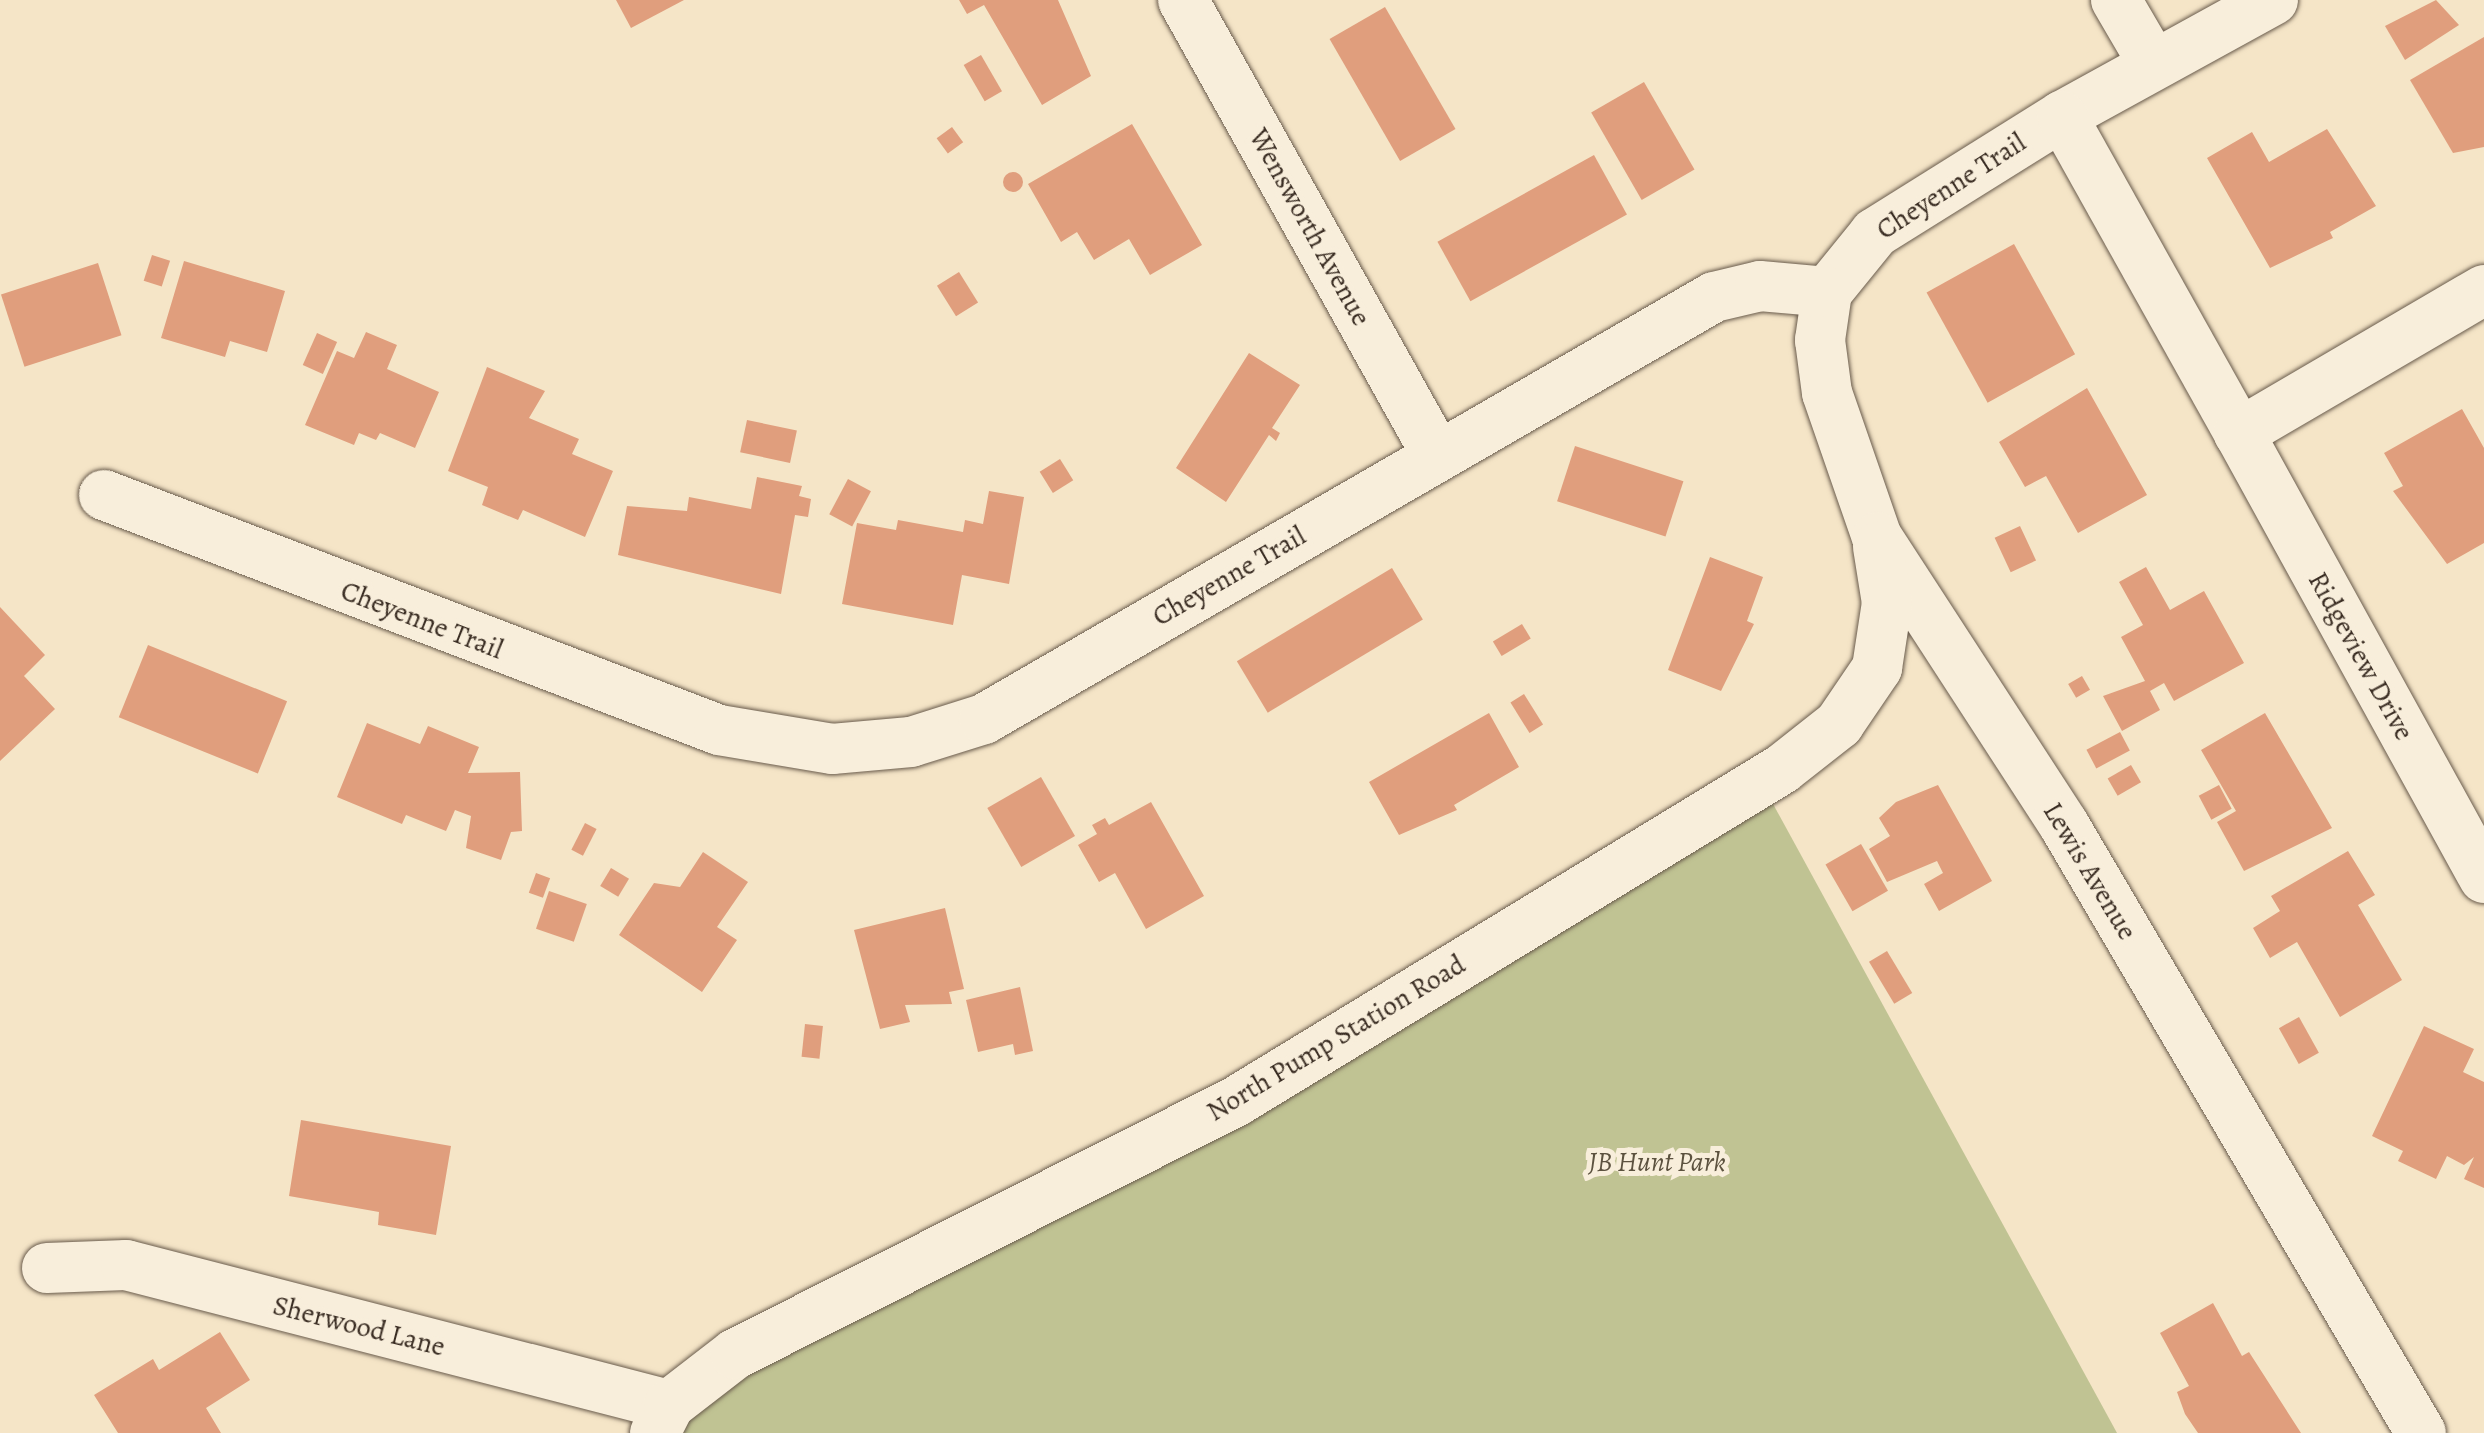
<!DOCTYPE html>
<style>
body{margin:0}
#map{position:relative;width:2484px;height:1433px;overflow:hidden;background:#f5e5c7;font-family:Alegreya,serif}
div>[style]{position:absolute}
.green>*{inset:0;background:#c0c393}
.building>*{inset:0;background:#e09e7d;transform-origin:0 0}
.round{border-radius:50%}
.roads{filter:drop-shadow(0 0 2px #695b4c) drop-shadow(0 0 2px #695b4c)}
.minor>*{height:50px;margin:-25px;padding:0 25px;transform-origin:25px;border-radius:25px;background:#f8eedb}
span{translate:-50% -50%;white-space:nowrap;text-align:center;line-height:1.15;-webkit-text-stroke:10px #f8eedb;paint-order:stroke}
.street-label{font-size:28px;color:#3a2d23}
.park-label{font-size:28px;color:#5c523f;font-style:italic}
</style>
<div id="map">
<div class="green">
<div style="clip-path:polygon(1761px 782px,2117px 1433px,655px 1433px,669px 1405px)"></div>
</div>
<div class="building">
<div style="clip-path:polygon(616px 0,684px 0,631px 28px)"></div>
<div style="clip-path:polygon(959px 0,1058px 0,1091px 76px,1042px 105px,984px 5px,967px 14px)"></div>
<div style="clip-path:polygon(2436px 0,2459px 25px,2405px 60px,2385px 26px)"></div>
<div style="left:1385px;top:7px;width:141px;height:64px;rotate:60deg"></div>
<div style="clip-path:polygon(2484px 37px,2484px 147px,2453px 153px,2410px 80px)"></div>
<div style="left:981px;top:55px;width:42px;height:20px;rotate:60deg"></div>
<div style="left:1644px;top:82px;width:101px;height:61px;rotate:60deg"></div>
<div style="clip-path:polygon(1132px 124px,1202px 245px,1150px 275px,1129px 239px,1094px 260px,1077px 232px,1061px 242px,1028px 184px)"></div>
<div style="left:952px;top:127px;width:19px;height:19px;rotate:54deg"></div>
<div style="clip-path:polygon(2327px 129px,2376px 206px,2330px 232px,2333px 238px,2270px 268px,2207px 158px,2252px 132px,2269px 162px)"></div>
<div style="left:1594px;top:155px;width:68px;height:179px;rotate:61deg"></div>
<div class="round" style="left:1003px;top:172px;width:20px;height:20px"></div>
<div style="left:2014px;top:244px;width:126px;height:100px;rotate:61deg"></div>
<div style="left:152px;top:255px;width:19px;height:27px;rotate:18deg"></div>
<div style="clip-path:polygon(184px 261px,285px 291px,267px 352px,230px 341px,225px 357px,161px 338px)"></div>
<div style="left:98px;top:263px;width:76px;height:102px;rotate:72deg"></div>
<div style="left:959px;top:272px;width:36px;height:26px;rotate:58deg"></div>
<div style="clip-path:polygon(366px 332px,397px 345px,387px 369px,439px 392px,415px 448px,380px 433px,376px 440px,359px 433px,354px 445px,305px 425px,337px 351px,354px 358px)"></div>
<div style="left:317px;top:333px;width:22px;height:35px;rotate:24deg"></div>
<div style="clip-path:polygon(1249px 353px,1300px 385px,1272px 428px,1280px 433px,1276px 441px,1269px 435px,1226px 502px,1176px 468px)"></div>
<div style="clip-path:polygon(487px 367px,545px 391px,529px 418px,579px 439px,572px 454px,613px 471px,585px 537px,523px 510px,518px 520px,482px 505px,488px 487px,448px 471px)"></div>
<div style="clip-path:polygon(2087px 388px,2147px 495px,2078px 533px,2046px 476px,2025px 487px,1999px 442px)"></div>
<div style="clip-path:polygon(2462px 409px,2484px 448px,2484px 543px,2447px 564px,2393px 491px,2403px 486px,2384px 453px)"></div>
<div style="left:747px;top:420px;width:51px;height:33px;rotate:12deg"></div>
<div style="left:1575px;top:446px;width:114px;height:58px;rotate:18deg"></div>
<div style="left:1060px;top:459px;width:25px;height:24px;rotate:58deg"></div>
<div style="clip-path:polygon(757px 477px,802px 486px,799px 496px,811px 499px,808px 517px,795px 515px,781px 594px,618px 555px,627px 506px,687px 511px,689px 497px,751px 509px)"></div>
<div style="left:848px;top:479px;width:26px;height:40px;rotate:28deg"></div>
<div style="clip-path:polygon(989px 491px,1024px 497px,1009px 584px,962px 575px,953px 625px,842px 604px,857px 523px,896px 530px,898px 520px,963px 532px,965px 520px,983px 524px)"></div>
<div style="left:2020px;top:526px;width:38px;height:28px;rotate:65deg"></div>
<div style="clip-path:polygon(1710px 557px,1763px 577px,1747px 621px,1754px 624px,1721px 691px,1668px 670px)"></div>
<div style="clip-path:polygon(2146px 567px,2170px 610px,2204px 591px,2244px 663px,2174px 701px,2164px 683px,2150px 691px,2160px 710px,2122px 731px,2103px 696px,2145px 681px,2121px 637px,2143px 625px,2119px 582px)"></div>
<div style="left:1392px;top:568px;width:60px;height:181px;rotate:59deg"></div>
<div style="clip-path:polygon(0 607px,45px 655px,24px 676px,55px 709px,0 761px)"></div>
<div style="left:1522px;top:624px;width:17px;height:34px;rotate:59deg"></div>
<div style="left:148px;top:645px;width:150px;height:78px;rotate:22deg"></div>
<div style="left:2082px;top:676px;width:16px;height:16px;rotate:60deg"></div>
<div style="left:1524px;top:694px;width:36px;height:16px;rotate:58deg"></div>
<div style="clip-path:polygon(1489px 713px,1519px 767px,1454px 805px,1457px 810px,1399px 835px,1369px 782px)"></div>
<div style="clip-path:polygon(2265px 713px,2332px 828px,2244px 871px,2217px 822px,2236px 811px,2201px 750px)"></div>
<div style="clip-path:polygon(367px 723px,420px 744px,428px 726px,479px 747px,468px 773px,520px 772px,522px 831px,511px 832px,501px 860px,466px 848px,471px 816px,455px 810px,446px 831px,406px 815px,402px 824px,337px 797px)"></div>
<div style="left:2120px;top:732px;width:21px;height:38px;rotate:62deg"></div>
<div style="left:2131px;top:765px;width:20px;height:27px;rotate:60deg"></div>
<div style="left:1041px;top:777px;width:68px;height:62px;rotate:60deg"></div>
<div style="clip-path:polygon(1938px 785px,1992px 881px,1939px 911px,1924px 884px,1943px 873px,1937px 861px,1887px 882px,1869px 849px,1890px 836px,1879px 818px,1896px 802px)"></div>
<div style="left:2219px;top:785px;width:27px;height:23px;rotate:62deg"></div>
<div style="clip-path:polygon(1151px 802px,1204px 896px,1146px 929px,1115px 873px,1099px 882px,1078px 845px,1097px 834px,1092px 825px,1105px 818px,1109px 825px)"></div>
<div style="left:585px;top:823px;width:13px;height:30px;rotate:27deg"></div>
<div style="left:1861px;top:844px;width:54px;height:41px;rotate:60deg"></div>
<div style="clip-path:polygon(2348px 851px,2375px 895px,2358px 905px,2402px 980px,2340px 1017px,2297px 942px,2270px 958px,2253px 928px,2280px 911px,2271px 896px)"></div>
<div style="clip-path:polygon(703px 852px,748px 882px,717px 927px,737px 940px,702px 992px,619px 935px,654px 883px,680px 887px)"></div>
<div style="left:611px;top:868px;width:21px;height:21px;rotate:31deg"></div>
<div style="left:536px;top:873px;width:15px;height:21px;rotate:20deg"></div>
<div style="left:549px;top:891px;width:40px;height:40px;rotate:19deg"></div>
<div style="clip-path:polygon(945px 908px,964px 989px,949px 992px,952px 1004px,905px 1005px,910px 1022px,880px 1029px,854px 930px)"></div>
<div style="left:1887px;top:951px;width:49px;height:21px;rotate:59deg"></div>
<div style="clip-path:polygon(1020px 987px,1033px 1051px,1015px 1055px,1013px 1044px,978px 1052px,966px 1000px)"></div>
<div style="left:2299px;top:1017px;width:41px;height:23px;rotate:61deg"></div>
<div style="left:805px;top:1024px;width:18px;height:33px;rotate:6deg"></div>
<div style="clip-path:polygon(2424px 1026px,2474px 1049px,2463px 1072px,2484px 1082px,2484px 1188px,2464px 1179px,2474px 1157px,2464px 1165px,2447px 1156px,2436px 1179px,2398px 1161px,2403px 1151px,2372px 1136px)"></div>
<div style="clip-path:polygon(301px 1120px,451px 1146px,436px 1235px,378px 1225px,379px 1212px,289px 1196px)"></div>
<div style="clip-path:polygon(2213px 1303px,2242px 1356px,2249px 1352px,2301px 1433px,2198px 1433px,2185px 1414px,2177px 1392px,2189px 1386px,2160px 1333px)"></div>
<div style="clip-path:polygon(220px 1332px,250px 1380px,206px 1408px,221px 1433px,118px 1433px,94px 1395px,153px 1359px,159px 1370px)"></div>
</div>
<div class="roads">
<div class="minor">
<div style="left:1183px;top:0;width:521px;rotate:60.83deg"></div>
<div style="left:2116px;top:0;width:75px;rotate:59.7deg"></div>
<div style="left:2273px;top:0;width:241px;rotate:151.2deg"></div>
<div style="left:2062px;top:116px;width:221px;rotate:148deg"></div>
<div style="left:1875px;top:233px;width:76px;rotate:129.1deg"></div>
<div style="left:1827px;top:292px;width:49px;rotate:98.3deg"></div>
<div style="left:1820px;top:340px;width:53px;rotate:82.5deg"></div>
<div style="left:1827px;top:393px;width:152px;rotate:70.9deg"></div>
<div style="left:1877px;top:537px;width:343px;rotate:57deg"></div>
<div style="left:2064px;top:825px;width:705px;rotate:59.58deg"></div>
<div style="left:2062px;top:116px;width:363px;rotate:60.8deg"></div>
<div style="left:2484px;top:290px;width:284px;rotate:149.7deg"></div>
<div style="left:2239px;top:433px;width:508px;rotate:61.16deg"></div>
<div style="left:104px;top:495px;width:658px;rotate:20.91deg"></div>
<div style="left:719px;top:730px;width:115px;rotate:9.5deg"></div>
<div style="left:832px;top:749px;width:79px;rotate:-5.1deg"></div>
<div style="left:911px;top:742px;width:77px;rotate:-17.5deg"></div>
<div style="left:984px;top:719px;width:843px;rotate:-30.03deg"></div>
<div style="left:1714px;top:297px;width:47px;rotate:-13.4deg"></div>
<div style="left:1760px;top:286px;width:67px;rotate:5.1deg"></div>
<div style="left:47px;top:1268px;width:79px;rotate:-2.2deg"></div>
<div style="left:126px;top:1265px;width:561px;rotate:14.46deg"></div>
<div style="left:655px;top:1433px;width:31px;rotate:-63deg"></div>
<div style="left:669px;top:1405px;width:83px;rotate:-37.7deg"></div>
<div style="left:735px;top:1354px;width:560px;rotate:-26.75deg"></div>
<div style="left:1235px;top:1102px;width:640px;rotate:-31.33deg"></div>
<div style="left:1782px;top:769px;width:73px;rotate:-38.3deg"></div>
<div style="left:1839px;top:724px;width:68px;rotate:-55.8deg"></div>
<div style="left:1877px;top:668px;width:66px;rotate:-81.3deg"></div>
<div style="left:1887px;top:603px;width:57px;rotate:-99.1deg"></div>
</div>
</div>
<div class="street-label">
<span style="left:1951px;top:186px;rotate:-33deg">Cheyenne Trail</span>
<span style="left:1310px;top:227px;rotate:61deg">Wensworth Avenue</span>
<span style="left:1229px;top:576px;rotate:-30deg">Cheyenne Trail</span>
<span style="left:422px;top:620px;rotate:21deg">Cheyenne Trail</span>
<span style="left:2361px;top:656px;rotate:61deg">Ridgeview Drive</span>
<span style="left:2090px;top:871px;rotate:59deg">Lewis Avenue</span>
<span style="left:1336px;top:1038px;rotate:-31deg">North Pump Station Road</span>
<span style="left:359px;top:1326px;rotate:14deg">Sherwood Lane</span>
</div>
<div class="park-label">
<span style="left:1657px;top:1162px">JB Hunt Park</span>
</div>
</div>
